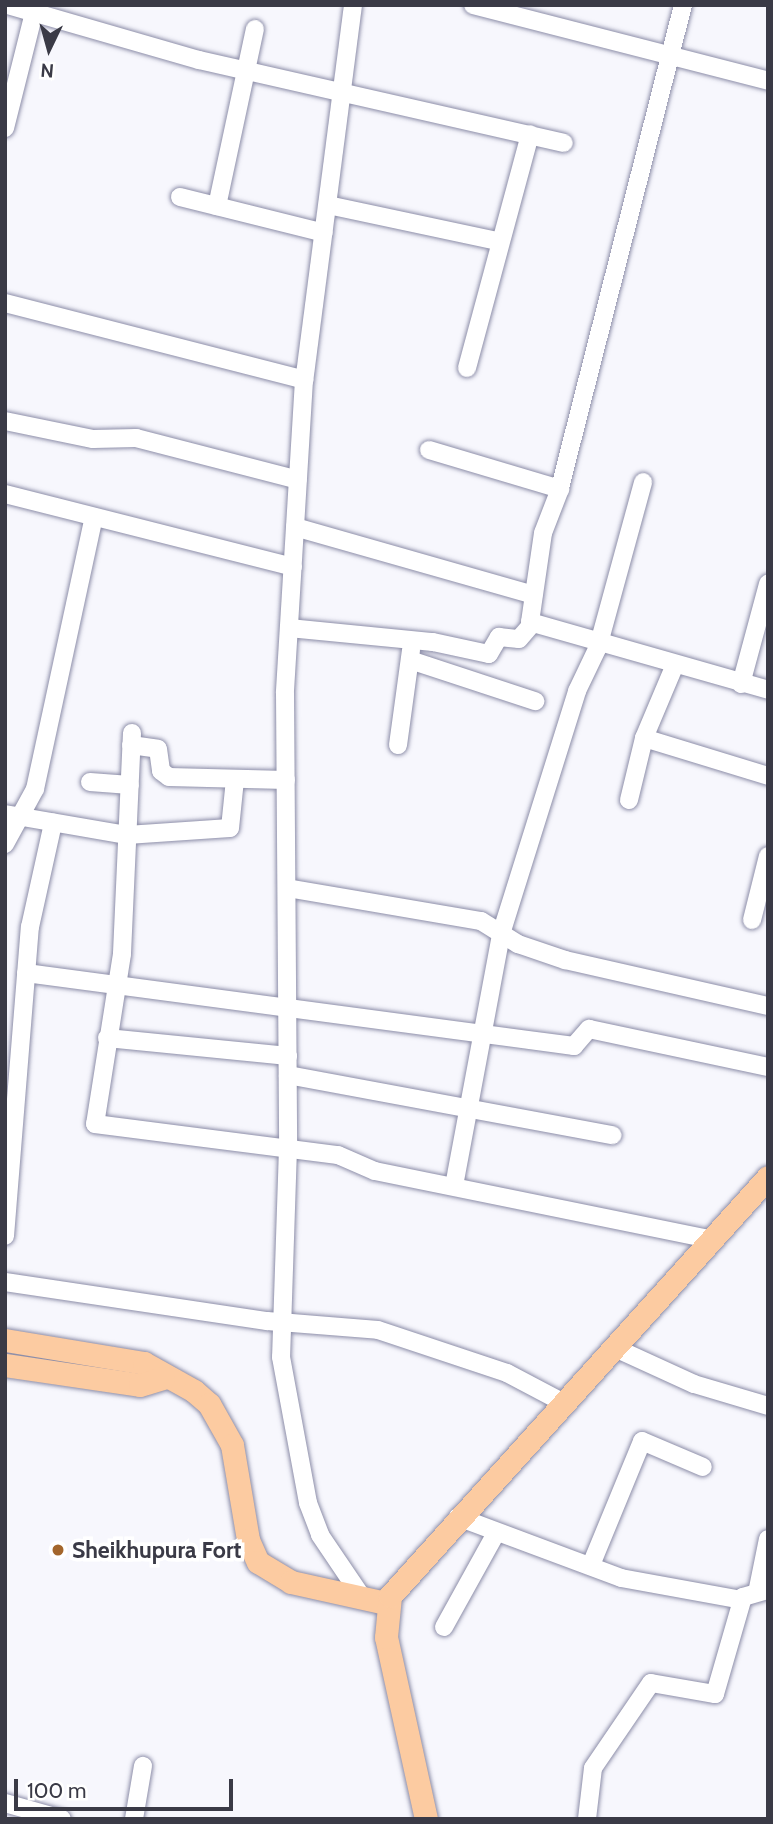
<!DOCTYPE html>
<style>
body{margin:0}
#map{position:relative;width:773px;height:1824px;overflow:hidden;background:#f7f7fd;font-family:Cabin,sans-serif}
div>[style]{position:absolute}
.roads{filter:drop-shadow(0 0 2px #8c8da8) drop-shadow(0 0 2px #8c8da8)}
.minor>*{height:18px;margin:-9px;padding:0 9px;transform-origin:9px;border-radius:9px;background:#fff}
.major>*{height:23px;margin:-11.5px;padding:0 11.5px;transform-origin:11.5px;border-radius:11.5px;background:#fccba1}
.dots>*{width:19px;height:19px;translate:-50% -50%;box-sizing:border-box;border:4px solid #fff;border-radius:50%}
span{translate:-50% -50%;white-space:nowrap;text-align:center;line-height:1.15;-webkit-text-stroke:7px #fff;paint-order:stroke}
.poi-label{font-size:23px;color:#3a3a46;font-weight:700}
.left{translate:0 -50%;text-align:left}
.frame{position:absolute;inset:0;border:7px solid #3a3a46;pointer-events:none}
.north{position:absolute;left:14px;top:14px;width:70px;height:70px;-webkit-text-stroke:5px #fff;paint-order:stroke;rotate:185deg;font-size:19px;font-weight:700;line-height:28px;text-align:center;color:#3a3a46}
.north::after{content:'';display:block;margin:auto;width:24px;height:32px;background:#3a3a46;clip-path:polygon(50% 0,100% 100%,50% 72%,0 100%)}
.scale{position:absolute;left:14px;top:1779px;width:219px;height:32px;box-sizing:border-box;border:4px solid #3a3a46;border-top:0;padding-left:9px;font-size:21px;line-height:24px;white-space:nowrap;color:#3a3a46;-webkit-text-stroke:5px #fff;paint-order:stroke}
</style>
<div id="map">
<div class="roads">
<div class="minor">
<div style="left:8px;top:5px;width:199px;rotate:16.1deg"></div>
<div style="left:199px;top:60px;width:374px;rotate:12.8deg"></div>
<div style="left:353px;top:5px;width:378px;rotate:97.4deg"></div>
<div style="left:304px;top:380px;width:314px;rotate:93.5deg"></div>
<div style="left:285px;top:693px;width:455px;rotate:89.6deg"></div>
<div style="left:288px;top:1148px;width:209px;rotate:91.9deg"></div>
<div style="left:281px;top:1357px;width:148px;rotate:79.5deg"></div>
<div style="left:308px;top:1503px;width:34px;rotate:69deg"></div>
<div style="left:320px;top:1535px;width:75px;rotate:55.9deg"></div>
<div style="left:473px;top:5px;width:305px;rotate:14.4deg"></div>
<div style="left:683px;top:5px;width:499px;rotate:104.3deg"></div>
<div style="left:560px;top:489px;width:47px;rotate:111.1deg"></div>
<div style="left:543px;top:533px;width:90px;rotate:98.3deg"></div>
<div style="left:530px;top:622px;width:248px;rotate:15.9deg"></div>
<div style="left:5px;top:128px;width:127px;rotate:-75.9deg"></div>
<div style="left:180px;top:197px;width:148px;rotate:14deg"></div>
<div style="left:328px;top:205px;width:173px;rotate:12deg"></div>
<div style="left:217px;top:206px;width:181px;rotate:-77.9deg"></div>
<div style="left:5px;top:303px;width:309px;rotate:14.4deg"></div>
<div style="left:467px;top:368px;width:242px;rotate:-74.9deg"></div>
<div style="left:5px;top:421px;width:90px;rotate:11.6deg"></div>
<div style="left:93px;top:439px;width:43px;rotate:-1.3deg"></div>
<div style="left:136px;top:438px;width:167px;rotate:14.5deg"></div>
<div style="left:429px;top:450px;width:137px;rotate:16.6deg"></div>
<div style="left:5px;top:494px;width:297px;rotate:14.2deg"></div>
<div style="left:295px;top:527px;width:248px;rotate:15.9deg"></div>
<div style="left:289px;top:628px;width:145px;rotate:5.6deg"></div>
<div style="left:433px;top:642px;width:57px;rotate:12.1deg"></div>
<div style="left:489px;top:654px;width:20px;rotate:-60deg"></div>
<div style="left:499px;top:637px;width:20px;rotate:6deg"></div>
<div style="left:519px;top:639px;width:18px;rotate:-49deg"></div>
<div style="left:410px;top:660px;width:132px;rotate:18.2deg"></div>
<div style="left:741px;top:684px;width:104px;rotate:-74.9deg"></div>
<div style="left:132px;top:733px;width:221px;rotate:92.6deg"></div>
<div style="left:122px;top:954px;width:172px;rotate:99deg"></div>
<div style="left:95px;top:1124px;width:245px;rotate:7.3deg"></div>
<div style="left:338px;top:1155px;width:40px;rotate:23.4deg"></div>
<div style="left:375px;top:1171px;width:342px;rotate:11.5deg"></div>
<div style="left:644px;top:738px;width:130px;rotate:17deg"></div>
<div style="left:131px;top:745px;width:27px;rotate:8deg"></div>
<div style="left:158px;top:749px;width:22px;rotate:82deg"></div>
<div style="left:161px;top:771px;width:10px;rotate:37deg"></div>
<div style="left:169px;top:777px;width:117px;rotate:1.5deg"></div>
<div style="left:398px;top:745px;width:96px;rotate:-82.2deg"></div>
<div style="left:90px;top:782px;width:40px;rotate:4.3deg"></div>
<div style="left:629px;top:800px;width:64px;rotate:-76.4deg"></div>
<div style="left:644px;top:738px;width:77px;rotate:-67.1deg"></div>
<div style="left:5px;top:814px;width:124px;rotate:9.8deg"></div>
<div style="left:127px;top:835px;width:103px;rotate:-3.9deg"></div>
<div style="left:230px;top:828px;width:48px;rotate:-84.1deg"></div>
<div style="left:5px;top:844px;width:63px;rotate:-61.4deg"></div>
<div style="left:35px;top:789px;width:278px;rotate:-77.8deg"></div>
<div style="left:287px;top:888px;width:197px;rotate:9.7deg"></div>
<div style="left:481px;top:921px;width:44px;rotate:31.9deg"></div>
<div style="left:518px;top:944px;width:50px;rotate:18.8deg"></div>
<div style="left:565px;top:960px;width:208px;rotate:12.8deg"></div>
<div style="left:752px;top:920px;width:66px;rotate:-76deg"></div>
<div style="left:26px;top:973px;width:553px;rotate:7.59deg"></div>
<div style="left:574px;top:1046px;width:23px;rotate:-49deg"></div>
<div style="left:589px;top:1029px;width:183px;rotate:12deg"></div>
<div style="left:107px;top:1038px;width:182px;rotate:5.7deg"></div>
<div style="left:288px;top:1075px;width:330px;rotate:10.5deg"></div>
<div style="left:454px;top:1186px;width:256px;rotate:-79.4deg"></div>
<div style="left:501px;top:934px;width:255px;rotate:-72.6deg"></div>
<div style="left:577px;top:691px;width:49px;rotate:-64.5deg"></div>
<div style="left:598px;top:647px;width:171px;rotate:-74.7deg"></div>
<div style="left:5px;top:1236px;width:310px;rotate:-85.4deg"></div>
<div style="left:30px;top:927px;width:107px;rotate:-77.5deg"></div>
<div style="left:5px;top:1282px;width:265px;rotate:8.5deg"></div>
<div style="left:267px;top:1321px;width:111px;rotate:4.6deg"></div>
<div style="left:378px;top:1330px;width:136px;rotate:18.4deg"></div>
<div style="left:507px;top:1373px;width:60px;rotate:27.8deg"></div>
<div style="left:613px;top:1347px;width:89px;rotate:24.6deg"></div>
<div style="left:694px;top:1384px;width:77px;rotate:16.6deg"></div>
<div style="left:458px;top:1517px;width:174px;rotate:20.5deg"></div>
<div style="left:621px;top:1578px;width:123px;rotate:10.3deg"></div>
<div style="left:591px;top:1565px;width:134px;rotate:-67.6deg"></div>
<div style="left:642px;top:1441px;width:66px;rotate:23.1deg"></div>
<div style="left:758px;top:1588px;width:50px;rotate:-78.5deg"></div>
<div style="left:444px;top:1627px;width:105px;rotate:-61deg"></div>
<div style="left:5px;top:1803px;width:59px;rotate:15.7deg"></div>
<div style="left:134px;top:1819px;width:54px;rotate:-80.4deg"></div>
<div style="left:587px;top:1819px;width:51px;rotate:-83.3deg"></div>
<div style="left:593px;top:1768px;width:103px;rotate:-55.7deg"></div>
<div style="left:651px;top:1683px;width:65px;rotate:9.8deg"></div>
<div style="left:715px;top:1694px;width:101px;rotate:-73.9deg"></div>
<div style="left:743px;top:1597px;width:26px;rotate:-16deg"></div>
</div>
<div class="major">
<div style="left:5px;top:1340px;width:141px;rotate:9.4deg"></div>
<div style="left:144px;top:1363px;width:57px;rotate:29.2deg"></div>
<div style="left:194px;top:1391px;width:20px;rotate:41deg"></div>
<div style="left:209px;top:1404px;width:47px;rotate:60.7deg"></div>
<div style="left:232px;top:1445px;width:96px;rotate:80.4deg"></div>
<div style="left:248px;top:1540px;width:24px;rotate:66deg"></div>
<div style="left:258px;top:1562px;width:39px;rotate:31deg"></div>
<div style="left:291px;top:1582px;width:97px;rotate:12.5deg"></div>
<div style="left:5px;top:1365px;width:136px;rotate:8.4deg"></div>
<div style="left:140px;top:1385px;width:24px;rotate:-17deg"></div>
<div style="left:426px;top:1819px;width:186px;rotate:-102.4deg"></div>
<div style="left:386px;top:1637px;width:41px;rotate:-84.4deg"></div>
<div style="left:390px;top:1596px;width:564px;rotate:-47.94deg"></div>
</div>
</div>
<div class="dots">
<div style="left:58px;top:1550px;background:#a3652b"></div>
</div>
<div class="poi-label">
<span class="left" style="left:72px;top:1550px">Sheikhupura Fort</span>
</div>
<div class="frame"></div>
<div class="north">N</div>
<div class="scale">100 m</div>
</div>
